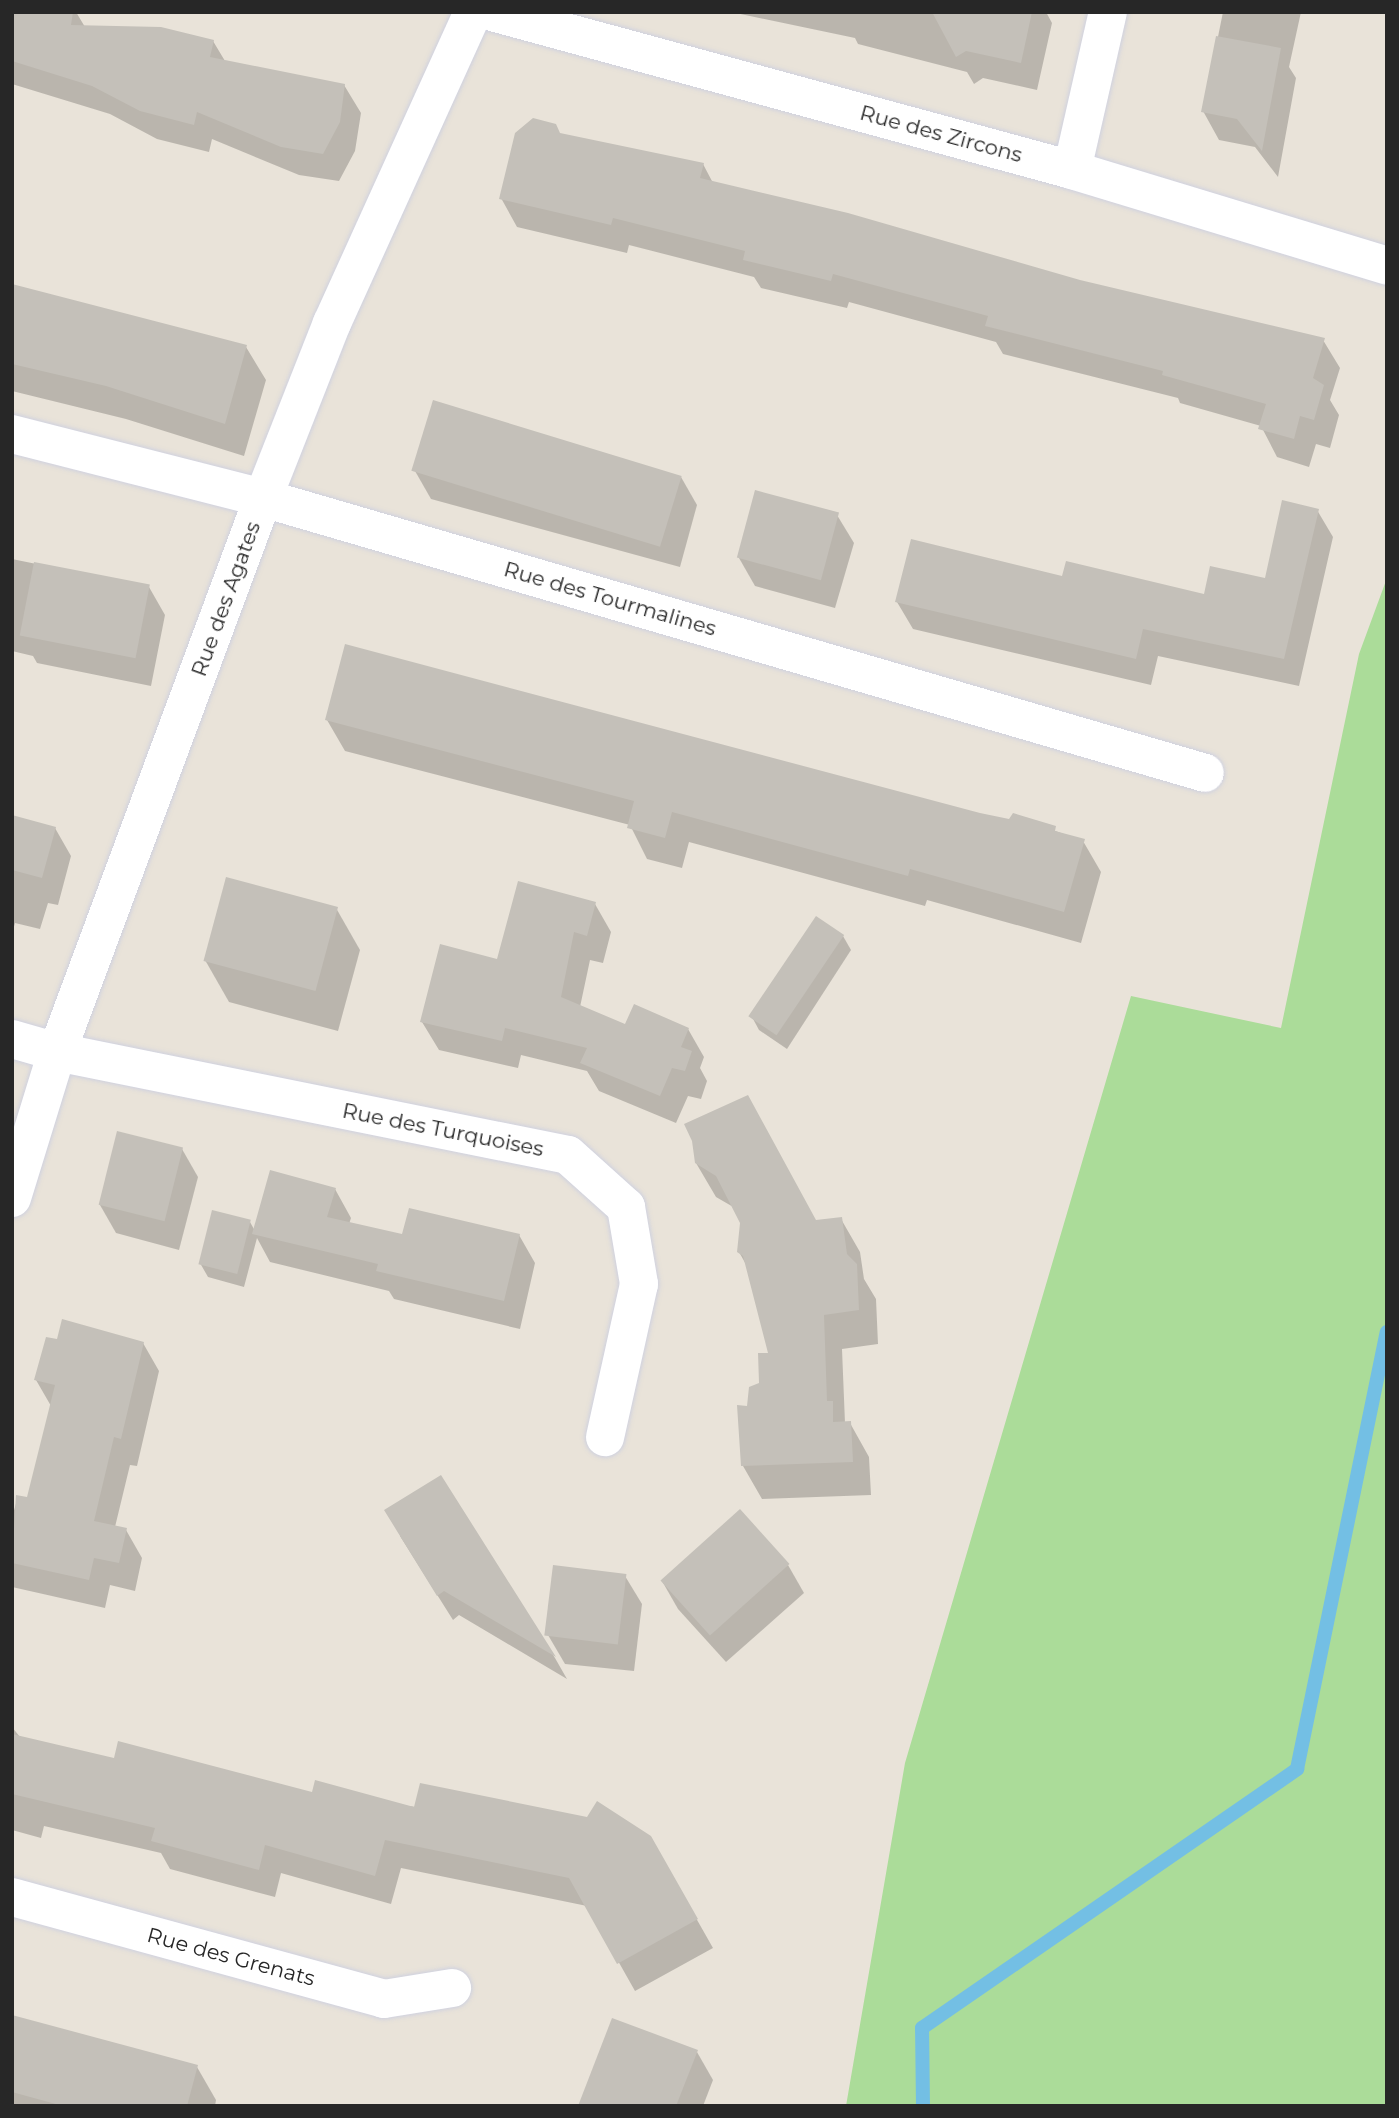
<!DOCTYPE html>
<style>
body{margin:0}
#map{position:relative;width:1399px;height:2118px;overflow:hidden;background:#e9e3d9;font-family:Montserrat,sans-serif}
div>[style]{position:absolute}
.green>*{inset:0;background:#abdc99}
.shadow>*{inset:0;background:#0003}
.stream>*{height:14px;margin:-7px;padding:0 7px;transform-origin:7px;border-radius:7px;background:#73bfe4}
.building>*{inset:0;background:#c4c0b9;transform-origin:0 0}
.roads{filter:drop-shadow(0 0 2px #cfd1df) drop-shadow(0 0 2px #cfd1df)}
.minor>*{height:38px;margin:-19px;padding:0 19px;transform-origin:19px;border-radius:19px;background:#fff}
span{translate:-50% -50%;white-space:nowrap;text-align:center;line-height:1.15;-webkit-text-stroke:5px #fff;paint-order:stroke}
.street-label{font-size:21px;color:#272727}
.frame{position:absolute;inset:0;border:14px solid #272727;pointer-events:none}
</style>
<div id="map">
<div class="green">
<div style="clip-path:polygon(1387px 578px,1387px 2106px,846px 2106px,905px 1763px,1131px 996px,1281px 1028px,1359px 654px)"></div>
</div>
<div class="shadow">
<div style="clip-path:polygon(12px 12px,76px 12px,85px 27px,213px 41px,225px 61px,344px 85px,361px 113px,355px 151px,339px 181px,299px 175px,212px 139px,209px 152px,157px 139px,110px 114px,12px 84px)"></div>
<div style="clip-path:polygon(731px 12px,1046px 12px,1052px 23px,1037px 90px,983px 78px,974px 84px,967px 72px,858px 44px,855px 38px)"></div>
<div style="clip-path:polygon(1223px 12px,1301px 12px,1289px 67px,1296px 78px,1278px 177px,1255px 147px,1219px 140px,1203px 111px)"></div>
<div style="clip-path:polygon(561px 135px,703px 164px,713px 183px,1079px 282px,1323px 340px,1340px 368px,1330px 400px,1339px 415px,1330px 448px,1316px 444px,1309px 467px,1277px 457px,1261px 426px,1180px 403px,1178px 398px,1003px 354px,996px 342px,849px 302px,847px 308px,761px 288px,754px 277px,629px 245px,627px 253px,517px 227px,501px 198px)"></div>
<div style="clip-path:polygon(12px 286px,246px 347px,266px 380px,244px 456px,126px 419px,12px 391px)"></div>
<div style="clip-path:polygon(415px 471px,681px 477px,697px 505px,680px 567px,431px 499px)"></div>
<div style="clip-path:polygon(1317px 510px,1333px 537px,1299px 686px,1158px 656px,1151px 685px,913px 629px,897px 602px,1064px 578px,1206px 596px,1267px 580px)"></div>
<div style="clip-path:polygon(837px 515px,854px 543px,835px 608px,755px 586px,739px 558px)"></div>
<div style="clip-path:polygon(12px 559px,149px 587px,165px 615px,151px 686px,37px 663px,33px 656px,12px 651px)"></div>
<div style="clip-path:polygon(327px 720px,1010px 821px,1014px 816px,1083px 841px,1101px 872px,1081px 943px,927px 900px,925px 906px,689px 842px,682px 868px,647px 859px,630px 825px,345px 751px)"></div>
<div style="clip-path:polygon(12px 817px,55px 828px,71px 856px,58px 905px,48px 903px,40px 929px,15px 923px,12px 934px)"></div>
<div style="clip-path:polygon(595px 904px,611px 932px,603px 963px,590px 960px,580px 1007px,626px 1026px,688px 1029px,704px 1057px,700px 1068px,707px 1081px,701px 1099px,688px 1096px,676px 1123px,599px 1091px,587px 1071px,521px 1055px,518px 1068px,439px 1050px,422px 1022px,499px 961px)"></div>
<div style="clip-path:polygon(336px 908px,360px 950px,338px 1031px,229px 1002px,205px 960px)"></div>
<div style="clip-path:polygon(843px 936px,851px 950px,787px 1049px,759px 1030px,752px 1017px)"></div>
<div style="clip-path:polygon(182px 1149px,198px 1177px,179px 1250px,116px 1233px,100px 1205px)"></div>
<div style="clip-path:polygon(696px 1163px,817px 1222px,841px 1219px,860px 1252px,864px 1279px,876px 1299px,878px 1344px,842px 1349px,845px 1423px,850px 1423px,869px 1457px,871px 1495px,762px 1499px,743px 1466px,770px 1355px,748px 1268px,739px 1252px,742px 1222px,735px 1208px,716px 1197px)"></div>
<div style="clip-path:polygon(335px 1189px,351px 1218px,349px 1224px,404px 1236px,519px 1235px,535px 1263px,520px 1329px,394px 1299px,389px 1291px,270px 1262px,257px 1238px,244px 1287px,208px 1277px,200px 1263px,250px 1222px,255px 1231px)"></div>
<div style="clip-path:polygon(143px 1343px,159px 1371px,137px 1466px,130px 1465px,115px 1527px,126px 1530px,142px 1558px,135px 1591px,110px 1585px,105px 1608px,12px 1587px,12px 1517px,18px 1497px,28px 1499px,51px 1406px,36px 1380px)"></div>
<div style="clip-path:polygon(441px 1477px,555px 1658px,567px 1679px,459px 1615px,453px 1620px,400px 1536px)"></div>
<div style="clip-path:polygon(788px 1565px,804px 1593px,726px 1662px,678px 1609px,662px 1581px)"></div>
<div style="clip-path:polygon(625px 1576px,642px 1604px,634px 1671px,565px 1664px,548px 1635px)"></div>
<div style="clip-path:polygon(12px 1727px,20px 1737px,115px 1760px,314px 1794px,650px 1837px,713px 1948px,635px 1991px,587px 1906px,401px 1868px,391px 1904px,281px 1873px,275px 1897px,170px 1869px,161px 1853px,44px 1826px,41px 1838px,12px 1830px)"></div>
<div style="clip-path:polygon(12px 2020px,197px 2067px,216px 2100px,215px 2106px,12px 2106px)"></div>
<div style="clip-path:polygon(697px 2052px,713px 2080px,703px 2106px,580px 2106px)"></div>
</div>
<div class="stream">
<div style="left:923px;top:2106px;width:78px;rotate:-90.7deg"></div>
<div style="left:922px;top:2028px;width:456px;rotate:-34.6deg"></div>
<div style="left:1297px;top:1769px;width:446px;rotate:-78.4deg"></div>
</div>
<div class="building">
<div style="clip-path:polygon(12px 12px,73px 12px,71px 25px,161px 27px,214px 40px,210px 57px,345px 84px,340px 122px,323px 154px,281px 147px,197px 112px,194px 125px,140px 111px,92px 86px,12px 61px)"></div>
<div style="clip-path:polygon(932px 12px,1032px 12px,1021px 63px,966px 51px,956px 57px)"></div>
<div style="clip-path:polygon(1216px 36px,1281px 48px,1262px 151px,1237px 119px,1201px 112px)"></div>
<div style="clip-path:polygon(533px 118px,556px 124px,560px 133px,704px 163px,700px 178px,848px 213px,1080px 280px,1325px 338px,1313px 378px,1324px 385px,1314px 420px,1300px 416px,1294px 439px,1258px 429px,1266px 404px,1162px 375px,1163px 371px,985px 326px,988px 316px,833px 274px,831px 281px,743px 260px,745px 251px,613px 218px,611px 225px,499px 199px,515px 133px)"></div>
<div style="clip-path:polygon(12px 284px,247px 345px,225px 424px,106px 386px,12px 364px)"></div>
<div style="left:433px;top:400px;width:260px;height:74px;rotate:17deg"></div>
<div style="left:755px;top:490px;width:87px;height:70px;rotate:15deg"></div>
<div style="clip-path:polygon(1282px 500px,1319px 509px,1284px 659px,1143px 629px,1136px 659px,895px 602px,911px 539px,1062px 576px,1066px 561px,1204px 594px,1210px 566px,1265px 578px)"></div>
<div style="left:34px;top:562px;width:118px;height:75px;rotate:11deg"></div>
<div style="clip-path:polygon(345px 644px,980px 813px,1009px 819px,1013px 813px,1056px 826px,1055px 831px,1085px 839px,1064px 912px,910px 869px,908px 876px,672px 812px,665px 838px,627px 828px,634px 801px,325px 720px)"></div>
<div style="clip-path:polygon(12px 815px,56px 827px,42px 878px,12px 870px)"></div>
<div style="left:226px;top:877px;width:116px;height:87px;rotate:15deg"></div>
<div style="clip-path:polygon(518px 881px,596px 902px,587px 936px,574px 932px,561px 997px,625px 1024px,634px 1004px,689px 1028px,681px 1047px,692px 1051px,685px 1071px,672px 1068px,660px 1096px,580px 1063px,587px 1048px,505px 1028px,502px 1041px,420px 1022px,440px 944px,497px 959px)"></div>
<div style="left:816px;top:916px;width:34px;height:121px;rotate:34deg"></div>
<div style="clip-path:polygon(748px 1095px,816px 1220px,842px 1217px,847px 1254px,857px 1264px,859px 1310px,824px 1315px,827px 1401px,833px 1401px,833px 1422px,851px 1421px,853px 1462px,741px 1466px,737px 1405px,747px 1406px,749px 1387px,759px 1383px,758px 1353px,768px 1353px,743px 1256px,737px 1252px,740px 1223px,716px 1176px,695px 1163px,692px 1141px,684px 1124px)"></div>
<div style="left:117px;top:1131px;width:68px;height:76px;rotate:14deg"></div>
<div style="clip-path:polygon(270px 1170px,336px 1188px,327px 1217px,402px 1234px,409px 1208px,520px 1234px,504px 1301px,376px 1271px,378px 1264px,252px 1234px)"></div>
<div style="left:212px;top:1210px;width:40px;height:56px;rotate:14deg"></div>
<div style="clip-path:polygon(62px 1319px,144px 1342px,121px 1439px,114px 1437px,94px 1521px,127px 1528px,119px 1563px,94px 1558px,89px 1580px,12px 1563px,16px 1495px,27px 1497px,55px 1385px,34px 1380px,46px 1337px,57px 1339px)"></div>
<div style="clip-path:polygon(441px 1475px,556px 1657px,444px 1591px,437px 1596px,384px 1510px)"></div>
<div style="left:740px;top:1509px;width:74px;height:107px;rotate:48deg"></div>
<div style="left:553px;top:1565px;width:74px;height:71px;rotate:7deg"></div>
<div style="clip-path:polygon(12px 1734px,114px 1758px,118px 1741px,312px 1792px,315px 1780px,414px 1807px,420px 1783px,587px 1817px,597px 1801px,651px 1836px,698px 1919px,617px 1964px,569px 1878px,385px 1840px,375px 1876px,265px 1845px,259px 1870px,151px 1841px,155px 1828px,12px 1794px)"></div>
<div style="clip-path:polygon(12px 2015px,198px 2065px,187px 2106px,63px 2106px,12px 2092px)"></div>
<div style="clip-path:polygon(612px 2018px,698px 2050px,676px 2106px,578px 2106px)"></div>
</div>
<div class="roads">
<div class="minor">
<div style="left:492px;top:12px;width:601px;rotate:15.24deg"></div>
<div style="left:1072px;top:170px;width:329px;rotate:16.9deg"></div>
<div style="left:1072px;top:170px;width:162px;rotate:-77.2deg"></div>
<div style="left:12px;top:434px;width:259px;rotate:14.3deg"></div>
<div style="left:263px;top:498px;width:981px;rotate:16.27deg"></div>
<div style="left:12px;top:1039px;width:47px;rotate:16.1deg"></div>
<div style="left:57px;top:1052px;width:521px;rotate:11.4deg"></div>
<div style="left:568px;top:1155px;width:78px;rotate:41.9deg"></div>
<div style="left:626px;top:1207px;width:78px;rotate:80.4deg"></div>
<div style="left:639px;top:1284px;width:157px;rotate:102.5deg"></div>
<div style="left:12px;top:1198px;width:153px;rotate:-72.9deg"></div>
<div style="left:57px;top:1052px;width:591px;rotate:-69.6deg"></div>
<div style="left:263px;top:498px;width:188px;rotate:-68.5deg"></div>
<div style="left:332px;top:323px;width:341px;rotate:-65.6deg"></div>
<div style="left:12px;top:1897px;width:386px;rotate:15.3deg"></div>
<div style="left:384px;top:1999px;width:69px;rotate:-9.2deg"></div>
</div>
</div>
<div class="street-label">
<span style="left:941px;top:134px;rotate:15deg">Rue des Zircons</span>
<span style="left:226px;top:599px;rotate:-70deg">Rue des Agates</span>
<span style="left:610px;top:599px;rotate:16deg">Rue des Tourmalines</span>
<span style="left:443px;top:1130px;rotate:11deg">Rue des Turquoises</span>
<span style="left:231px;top:1957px;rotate:15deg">Rue des Grenats</span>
</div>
<div class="frame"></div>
</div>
